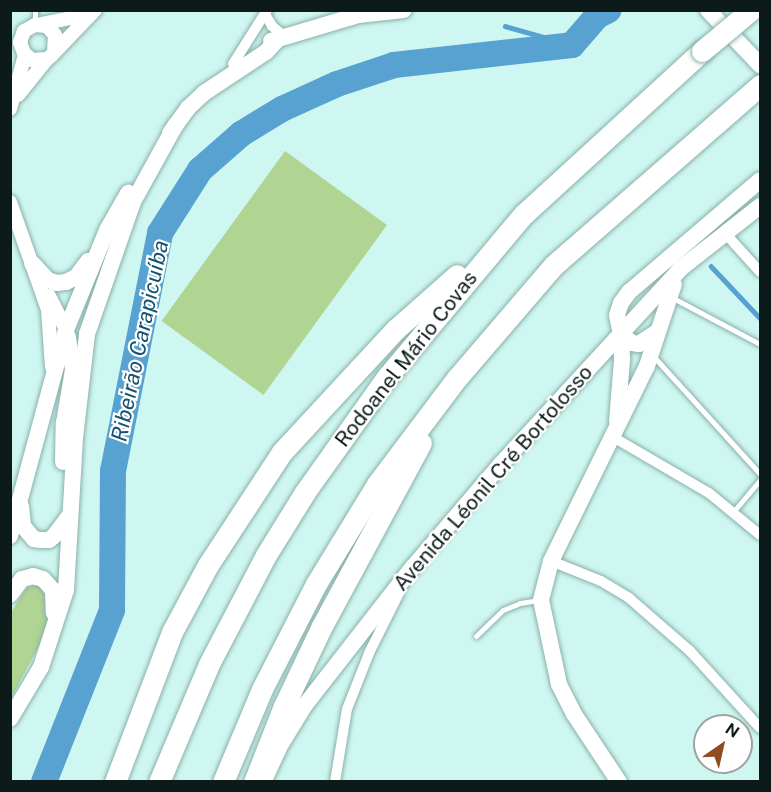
<!DOCTYPE html>
<meta charset="utf-8">
<style>
body{margin:0}
#map{position:relative;width:771px;height:792px;overflow:hidden;background:#cff7f1;font-family:"Public Sans",sans-serif}
div>[style]{position:absolute}
.green>*{inset:0;background:#b0d492;transform-origin:0 0}
.stream>*{height:4.5px;margin:-2.25px;padding:0 2.25px;transform-origin:2.25px;border-radius:2.25px;background:#57a2d0}
.river>*{height:26px;margin:-13px;padding:0 13px;transform-origin:13px;border-radius:13px;background:#57a2d0}
.roads{filter:drop-shadow(0 0 2px #89b0aa) drop-shadow(0 0 2px #89b0aa)}
.service>*{height:5px;margin:-2.5px;padding:0 2.5px;transform-origin:2.5px;border-radius:2.5px;background:#fff}
.minor>*{height:10px;margin:-5px;padding:0 5px;transform-origin:5px;border-radius:5px;background:#fff}
.tertiary>*{height:14px;margin:-7px;padding:0 7px;transform-origin:7px;border-radius:7px;background:#fff}
.secondary>*{height:16px;margin:-8px;padding:0 8px;transform-origin:8px;border-radius:8px;background:#fff}
.motorway>*{height:21px;margin:-10.5px;padding:0 10.5px;transform-origin:10.5px;border-radius:10.5px;background:#fff}
.bridges{filter:drop-shadow(0 0 2px #89b0aa) drop-shadow(0 0 2px #89b0aa)}
.motorway-bridge>*{height:21px;margin:-10.5px;padding:0 10.5px;transform-origin:10.5px;border-radius:10.5px;background:#fff}
span{translate:-50% -50%;white-space:nowrap;text-align:center;line-height:1.15;-webkit-text-stroke:4.5px #fff;paint-order:stroke}
.street-label{font-size:21px;color:#0c1b19}
.water-label{font-size:22px;color:#175171;font-style:italic}
.frame{position:absolute;inset:0;border:12px solid #0c1b19;pointer-events:none}
.north{position:absolute;left:693px;top:714px;width:60px;height:60px;box-sizing:border-box;background:#fff;border:2px solid #9ea4a3;border-radius:50%;rotate:34deg;font-size:16px;font-weight:700;line-height:24px;text-align:center;color:#0c1b19}
.north::after{content:'';display:block;margin:auto;width:21px;height:27px;background:#8f4c1d;clip-path:polygon(50% 0,100% 100%,50% 72%,0 100%)}
</style>
<div id="map">
<div class="green">
<div style="left:285px;top:151px;width:126px;height:210px;rotate:36deg"></div>
<div style="clip-path:polygon(39px 585px,46px 593px,48px 599px,47px 623px,41px 642px,11px 698px,10px 614px,27px 587px)"></div>
</div>
<div class="stream">
<div style="left:505px;top:26px;width:70px;rotate:15.8deg"></div>
<div style="left:711px;top:266px;width:71px;rotate:46.7deg"></div>
</div>
<div class="river">
<div style="left:44px;top:782px;width:185px;rotate:-68.4deg"></div>
<div style="left:112px;top:610px;width:139px;rotate:-89.6deg"></div>
<div style="left:113px;top:471px;width:243px;rotate:-78.8deg"></div>
<div style="left:160px;top:233px;width:75px;rotate:-57.6deg"></div>
<div style="left:200px;top:170px;width:55px;rotate:-41.3deg"></div>
<div style="left:241px;top:134px;width:48px;rotate:-31.4deg"></div>
<div style="left:282px;top:109px;width:60px;rotate:-24.4deg"></div>
<div style="left:337px;top:84px;width:60px;rotate:-18.4deg"></div>
<div style="left:394px;top:65px;width:179px;rotate:-6.4deg"></div>
<div style="left:572px;top:45px;width:38px;rotate:-49deg"></div>
<div style="left:597px;top:16px;width:13px;rotate:-27deg"></div>
</div>
<div class="roads">
<div class="service">
<div style="left:35px;top:10px;width:14px;rotate:90deg"></div>
<div style="left:673px;top:298px;width:98px;rotate:27.9deg"></div>
<div style="left:654px;top:357px;width:158px;rotate:47.8deg"></div>
<div style="left:733px;top:512px;width:42px;rotate:-49.8deg"></div>
<div style="left:476px;top:636px;width:37px;rotate:-44deg"></div>
<div style="left:503px;top:610px;width:18px;rotate:-22deg"></div>
<div style="left:520px;top:603px;width:20px;rotate:-9deg"></div>
</div>
<div class="minor">
<div style="left:265px;top:14px;width:14px;rotate:60deg"></div>
<div style="left:272px;top:26px;width:17px;rotate:40deg"></div>
<div style="left:233px;top:64px;width:64px;rotate:-57.8deg"></div>
<div style="left:725px;top:233px;width:52px;rotate:48.1deg"></div>
<div style="left:613px;top:437px;width:111px;rotate:30.3deg"></div>
<div style="left:709px;top:493px;width:66px;rotate:39.5deg"></div>
<div style="left:551px;top:561px;width:54px;rotate:21.8deg"></div>
<div style="left:601px;top:581px;width:33px;rotate:31deg"></div>
<div style="left:629px;top:598px;width:81px;rotate:41deg"></div>
<div style="left:690px;top:651px;width:104px;rotate:47.7deg"></div>
<div style="left:335px;top:782px;width:74px;rotate:-80.7deg"></div>
<div style="left:347px;top:709px;width:62px;rotate:-68.4deg"></div>
<div style="left:370px;top:651px;width:65px;rotate:-63.4deg"></div>
</div>
<div class="tertiary">
<div style="left:41px;top:24px;width:51px;rotate:-11.3deg"></div>
<div style="left:54px;top:52px;width:17px;rotate:-87deg"></div>
<div style="left:55px;top:35px;width:12px;rotate:-132deg"></div>
<div style="left:47px;top:26px;width:12px;rotate:-175deg"></div>
<div style="left:35px;top:25px;width:13px;rotate:151deg"></div>
<div style="left:24px;top:31px;width:12px;rotate:110deg"></div>
<div style="left:20px;top:42px;width:12px;rotate:70deg"></div>
<div style="left:24px;top:53px;width:11px;rotate:41deg"></div>
<div style="left:32px;top:60px;width:15px;rotate:-4deg"></div>
<div style="left:47px;top:59px;width:5px;rotate:-37deg"></div>
<div style="left:51px;top:56px;width:64px;rotate:-46.3deg"></div>
<div style="left:18px;top:95px;width:46px;rotate:-51.1deg"></div>
<div style="left:10px;top:109px;width:56px;rotate:-74.5deg"></div>
<div style="left:10px;top:202px;width:114px;rotate:70.6deg"></div>
<div style="left:48px;top:310px;width:57px;rotate:86deg"></div>
<div style="left:49px;top:296px;width:38px;rotate:63deg"></div>
</div>
<div class="secondary">
<div style="left:708px;top:10px;width:76px;rotate:46.6deg"></div>
<div style="left:271px;top:41px;width:91px;rotate:-16.6deg"></div>
<div style="left:358px;top:15px;width:46px;rotate:-6.2deg"></div>
<div style="left:170px;top:133px;width:31px;rotate:-54deg"></div>
<div style="left:188px;top:108px;width:22px;rotate:-43deg"></div>
<div style="left:204px;top:93px;width:74px;rotate:-33.5deg"></div>
<div style="left:266px;top:52px;width:19px;rotate:-47deg"></div>
<div style="left:32px;top:263px;width:23px;rotate:47deg"></div>
<div style="left:48px;top:280px;width:9px;rotate:18deg"></div>
<div style="left:57px;top:283px;width:9px;rotate:-6deg"></div>
<div style="left:66px;top:282px;width:11px;rotate:-27deg"></div>
<div style="left:76px;top:277px;width:20px;rotate:-53deg"></div>
<div style="left:621px;top:334px;width:14px;rotate:39deg"></div>
<div style="left:632px;top:343px;width:7px;rotate:8deg"></div>
<div style="left:639px;top:344px;width:22px;rotate:-34deg"></div>
<div style="left:617px;top:421px;width:61px;rotate:-85.3deg"></div>
<div style="left:622px;top:360px;width:26px;rotate:-92deg"></div>
<div style="left:621px;top:334px;width:19px;rotate:-102deg"></div>
<div style="left:617px;top:315px;width:13px;rotate:-72deg"></div>
<div style="left:621px;top:303px;width:14px;rotate:-54deg"></div>
<div style="left:629px;top:292px;width:172px;rotate:-40.5deg"></div>
<div style="left:63px;top:462px;width:39px;rotate:-89deg"></div>
<div style="left:64px;top:423px;width:55px;rotate:-80.5deg"></div>
<div style="left:73px;top:369px;width:33px;rotate:-99deg"></div>
<div style="left:21px;top:506px;width:20px;rotate:84deg"></div>
<div style="left:23px;top:526px;width:17px;rotate:50deg"></div>
<div style="left:34px;top:539px;width:6px;rotate:9deg"></div>
<div style="left:40px;top:540px;width:9px"></div>
<div style="left:49px;top:540px;width:6px;rotate:-39deg"></div>
<div style="left:54px;top:536px;width:26px;rotate:-53deg"></div>
<div style="left:10px;top:536px;width:213px;rotate:-74.8deg"></div>
<div style="left:66px;top:330px;width:108px;rotate:-67.7deg"></div>
<div style="left:107px;top:230px;width:43px;rotate:-60.4deg"></div>
<div style="left:10px;top:595px;width:20px;rotate:-53deg"></div>
<div style="left:22px;top:579px;width:11px;rotate:-15deg"></div>
<div style="left:33px;top:576px;width:10px;rotate:17deg"></div>
<div style="left:43px;top:579px;width:15px;rotate:48deg"></div>
<div style="left:53px;top:590px;width:23px;rotate:88deg"></div>
<div style="left:10px;top:719px;width:61px;rotate:-59.2deg"></div>
<div style="left:41px;top:667px;width:81px;rotate:-72deg"></div>
<div style="left:66px;top:590px;width:152px;rotate:-86.6deg"></div>
<div style="left:75px;top:438px;width:105px;rotate:-83.4deg"></div>
<div style="left:87px;top:334px;width:140px;rotate:-70.8deg"></div>
<div style="left:133px;top:202px;width:87px;rotate:-61.1deg"></div>
<div style="left:265px;top:778px;width:38px;rotate:-65deg"></div>
<div style="left:281px;top:744px;width:46px;rotate:-58.4deg"></div>
<div style="left:305px;top:705px;width:175px;rotate:-52deg"></div>
<div style="left:413px;top:567px;width:135px;rotate:-49.5deg"></div>
<div style="left:501px;top:464px;width:265px;rotate:-47.4deg"></div>
<div style="left:680px;top:269px;width:102px;rotate:-38.2deg"></div>
<div style="left:619px;top:782px;width:82px;rotate:-123.5deg"></div>
<div style="left:574px;top:714px;width:34px;rotate:-117deg"></div>
<div style="left:559px;top:684px;width:86px;rotate:-102.1deg"></div>
<div style="left:541px;top:600px;width:40px;rotate:-75.6deg"></div>
<div style="left:551px;top:561px;width:217px;rotate:-63.8deg"></div>
<div style="left:647px;top:366px;width:86px;rotate:-71.8deg"></div>
</div>
<div class="motorway">
<div style="left:115px;top:782px;width:160px;rotate:-69.2deg"></div>
<div style="left:172px;top:632px;width:76px;rotate:-61.8deg"></div>
<div style="left:208px;top:565px;width:135px;rotate:-56.8deg"></div>
<div style="left:282px;top:452px;width:168px;rotate:-47.2deg"></div>
<div style="left:396px;top:329px;width:81px;rotate:-41.5deg"></div>
<div style="left:159px;top:782px;width:128px;rotate:-67deg"></div>
<div style="left:209px;top:664px;width:123px;rotate:-62.4deg"></div>
<div style="left:266px;top:555px;width:74px;rotate:-58.2deg"></div>
<div style="left:305px;top:492px;width:141px;rotate:-54.5deg"></div>
<div style="left:387px;top:377px;width:213px;rotate:-50deg"></div>
<div style="left:524px;top:214px;width:241px;rotate:-42.5deg"></div>
<div style="left:223px;top:782px;width:101px;rotate:-67.2deg"></div>
<div style="left:262px;top:689px;width:118px;rotate:-62.8deg"></div>
<div style="left:316px;top:584px;width:117px;rotate:-58.6deg"></div>
<div style="left:377px;top:484px;width:133px;rotate:-53deg"></div>
<div style="left:457px;top:378px;width:149px;rotate:-49.4deg"></div>
<div style="left:554px;top:265px;width:274px;rotate:-41.1deg"></div>
<div style="left:254px;top:782px;width:82px;rotate:-68.5deg"></div>
<div style="left:284px;top:706px;width:89px;rotate:-64.6deg"></div>
<div style="left:322px;top:626px;width:208px;rotate:-61.6deg"></div>
</div>
</div>
<div class="bridges">
<div class="motorway-bridge">
<div style="left:702px;top:51px;width:64px;rotate:-39.9deg"></div>
</div>
</div>
<div class="street-label">
<span style="left:406px;top:359px;rotate:-52deg">Rodoanel Mário Covas</span>
<span style="left:493px;top:478px;rotate:-49deg">Avenida Léonil Cré Bortolosso</span>
</div>
<div class="water-label">
<span style="left:140px;top:341px;rotate:-78deg">Ribeirão Carapicuíba</span>
</div>
<div class="frame"></div>
<div class="north">N</div>
</div>
